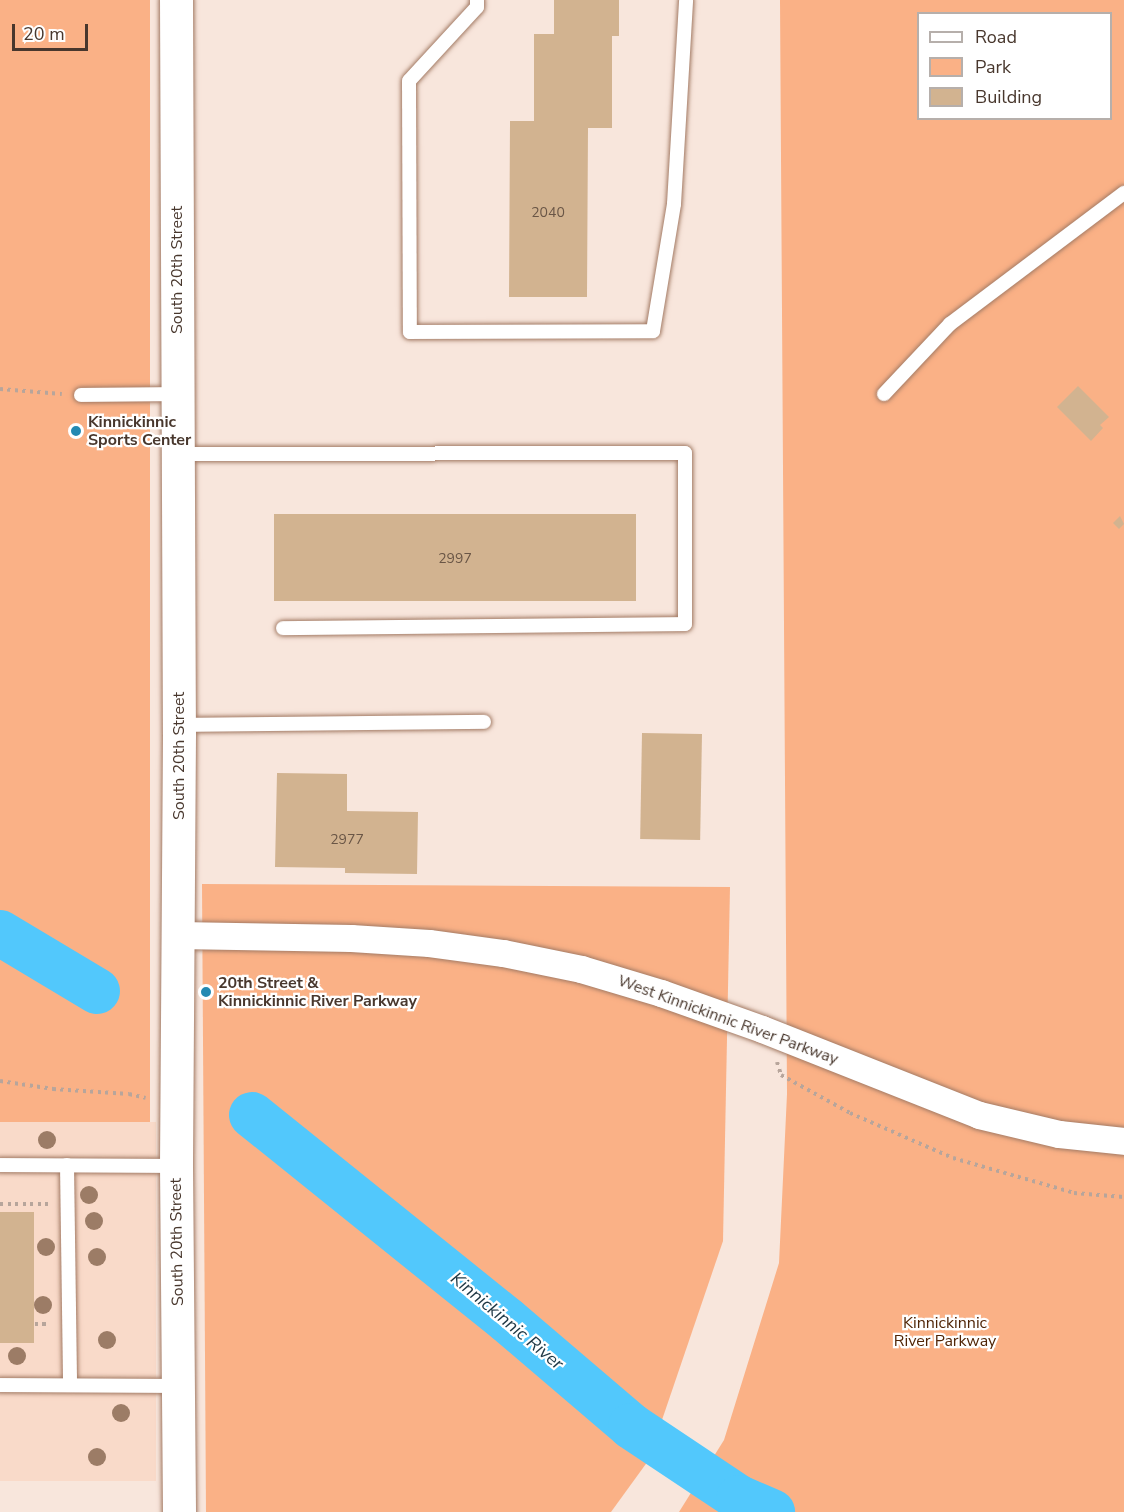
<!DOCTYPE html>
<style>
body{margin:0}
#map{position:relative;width:1124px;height:1512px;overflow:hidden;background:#f8e6dc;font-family:"Nunito Sans",sans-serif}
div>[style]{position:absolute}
.built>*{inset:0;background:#f9dac9;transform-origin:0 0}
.green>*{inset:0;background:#fab186;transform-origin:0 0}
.river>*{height:46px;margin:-23px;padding:0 23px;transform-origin:23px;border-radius:23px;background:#52c8fc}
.building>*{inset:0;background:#d2b390;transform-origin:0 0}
.path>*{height:4px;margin-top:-2px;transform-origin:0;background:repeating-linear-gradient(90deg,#b7a59b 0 3px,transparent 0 7.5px)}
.roads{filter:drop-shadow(0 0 2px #a37b65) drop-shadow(0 0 2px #a37b65)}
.service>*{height:14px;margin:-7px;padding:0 7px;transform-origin:7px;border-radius:7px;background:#fff}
.minor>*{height:27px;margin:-13.5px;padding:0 13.5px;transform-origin:13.5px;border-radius:13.5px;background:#fff}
.tertiary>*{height:33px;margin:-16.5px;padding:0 16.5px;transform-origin:16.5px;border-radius:16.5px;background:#fff}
.trees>*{width:18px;height:18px;margin:-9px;border-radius:50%;background:#9c7c66}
.dots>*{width:16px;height:16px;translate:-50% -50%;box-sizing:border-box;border:3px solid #fff;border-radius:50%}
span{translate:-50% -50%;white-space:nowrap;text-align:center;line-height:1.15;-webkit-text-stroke:4.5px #fff;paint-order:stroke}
.number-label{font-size:14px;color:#6a5646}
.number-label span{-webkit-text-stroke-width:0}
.street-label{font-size:16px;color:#48372d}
.poi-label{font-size:16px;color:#48372d;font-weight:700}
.left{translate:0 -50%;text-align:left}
.park-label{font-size:16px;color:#502506}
.water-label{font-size:18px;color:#1e3744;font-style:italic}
.legend{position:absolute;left:917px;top:12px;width:195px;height:108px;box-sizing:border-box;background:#fff;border:2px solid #b6afab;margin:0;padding:8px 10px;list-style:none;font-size:18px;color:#48372d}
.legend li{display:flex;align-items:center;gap:12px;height:30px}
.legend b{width:30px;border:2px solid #b6afab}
.scale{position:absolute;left:12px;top:24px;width:76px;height:27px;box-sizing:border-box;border:3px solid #48372d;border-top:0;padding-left:8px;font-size:18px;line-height:21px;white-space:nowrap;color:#48372d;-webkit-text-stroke:4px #fff;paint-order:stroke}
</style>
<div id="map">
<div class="built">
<div style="left:0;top:1122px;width:156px;height:359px"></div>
</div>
<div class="green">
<div style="left:0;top:0;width:150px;height:1122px"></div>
<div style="clip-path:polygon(evenodd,780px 0,1124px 0,1124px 1512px,679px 1512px,724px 1440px,779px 1263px,787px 1094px,780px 0,918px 14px,1110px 14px,1110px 118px,918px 118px,918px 14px)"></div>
<div style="clip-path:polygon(202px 884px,730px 887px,723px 1241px,648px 1461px,611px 1512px,206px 1512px)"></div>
</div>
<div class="river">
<div style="left:0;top:933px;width:113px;rotate:30.9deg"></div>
<div style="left:252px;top:1115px;width:327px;rotate:38.8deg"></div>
<div style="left:507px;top:1320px;width:163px;rotate:40.5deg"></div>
<div style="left:631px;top:1426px;width:130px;rotate:33.7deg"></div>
<div style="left:739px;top:1498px;width:36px;rotate:23deg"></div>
</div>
<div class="building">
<div style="clip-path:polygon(554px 0,619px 0,619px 36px,612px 36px,612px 128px,588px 128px,587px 297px,509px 297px,510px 121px,534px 121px,534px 34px,554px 34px)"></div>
<div style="clip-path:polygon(1078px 386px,1109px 417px,1100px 425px,1103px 428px,1091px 441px,1057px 407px)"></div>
<div style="left:274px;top:514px;width:362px;height:87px"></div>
<div style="clip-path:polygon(1120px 516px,1124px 524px,1119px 529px,1113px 523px)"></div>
<div style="left:642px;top:733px;width:60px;height:106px;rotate:1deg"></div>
<div style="clip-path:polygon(277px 773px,347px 774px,347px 811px,418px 812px,417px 874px,345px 873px,345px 868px,275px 867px)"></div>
<div style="left:34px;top:1212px;width:131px;height:34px;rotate:90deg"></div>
</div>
<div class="path">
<div style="left:0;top:389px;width:62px;rotate:4.6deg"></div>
<div style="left:777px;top:1062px;width:14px;rotate:73deg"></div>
<div style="left:781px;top:1075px;width:79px;rotate:28.8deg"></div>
<div style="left:850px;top:1113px;width:112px;rotate:23.6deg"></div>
<div style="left:953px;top:1158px;width:126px;rotate:16.1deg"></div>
<div style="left:1074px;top:1193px;width:50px;rotate:4.6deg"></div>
<div style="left:0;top:1081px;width:54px;rotate:8.6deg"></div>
<div style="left:53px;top:1089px;width:76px;rotate:3.8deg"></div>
<div style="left:129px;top:1094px;width:17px;rotate:13deg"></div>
<div style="left:0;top:1204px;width:50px"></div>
<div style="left:35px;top:1324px;width:14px"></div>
</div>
<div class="roads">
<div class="service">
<div style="left:477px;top:0;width:7px;rotate:90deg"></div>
<div style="left:477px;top:7px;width:100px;rotate:132.6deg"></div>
<div style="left:409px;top:81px;width:251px;rotate:89.8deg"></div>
<div style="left:410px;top:332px;width:243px;rotate:-0.2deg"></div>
<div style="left:653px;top:331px;width:129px;rotate:-80.6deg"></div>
<div style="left:674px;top:204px;width:204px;rotate:-86.6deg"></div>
<div style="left:884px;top:394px;width:96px;rotate:-46.7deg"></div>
<div style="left:950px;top:324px;width:218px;rotate:-37deg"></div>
<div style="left:81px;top:395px;width:97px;rotate:-0.6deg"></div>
<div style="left:178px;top:454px;width:507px;rotate:-0.11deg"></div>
<div style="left:685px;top:453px;width:171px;rotate:90deg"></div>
<div style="left:685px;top:624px;width:402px;rotate:179.4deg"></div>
<div style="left:179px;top:725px;width:305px;rotate:-0.6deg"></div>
<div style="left:0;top:1165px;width:176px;rotate:0.3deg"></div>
<div style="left:67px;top:1165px;width:220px;rotate:89.2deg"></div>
<div style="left:0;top:1385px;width:178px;rotate:0.3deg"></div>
</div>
<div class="minor">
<div style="left:178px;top:935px;width:173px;rotate:1deg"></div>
<div style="left:351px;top:938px;width:78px;rotate:3.7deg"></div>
<div style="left:429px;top:943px;width:75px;rotate:7.7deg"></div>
<div style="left:503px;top:953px;width:80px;rotate:11.6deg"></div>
<div style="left:581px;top:969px;width:84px;rotate:16.7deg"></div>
<div style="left:661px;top:993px;width:107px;rotate:19.6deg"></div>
<div style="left:762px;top:1029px;width:233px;rotate:21.6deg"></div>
<div style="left:979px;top:1115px;width:82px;rotate:13.4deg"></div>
<div style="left:1059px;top:1134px;width:65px;rotate:6.1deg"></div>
</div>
<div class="tertiary">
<div style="left:176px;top:0;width:734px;rotate:89.77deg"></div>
<div style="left:179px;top:734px;width:432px;rotate:90.4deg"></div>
<div style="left:176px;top:1166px;width:346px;rotate:89.5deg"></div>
</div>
</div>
<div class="trees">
<div style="left:47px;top:1140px"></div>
<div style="left:89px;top:1195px"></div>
<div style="left:94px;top:1221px"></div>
<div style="left:46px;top:1247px"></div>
<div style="left:97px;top:1257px"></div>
<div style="left:43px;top:1305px"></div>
<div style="left:107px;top:1340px"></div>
<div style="left:17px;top:1356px"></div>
<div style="left:121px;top:1413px"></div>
<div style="left:97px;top:1457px"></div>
</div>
<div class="dots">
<div style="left:76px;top:431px;background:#2489b2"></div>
<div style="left:206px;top:992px;background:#2489b2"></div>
</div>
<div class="number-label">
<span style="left:548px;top:213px">2040</span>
<span style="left:455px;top:559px">2997</span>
<span style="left:347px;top:840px">2977</span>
</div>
<div class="street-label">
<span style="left:177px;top:270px;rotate:-90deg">South 20th Street</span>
<span style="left:179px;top:756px;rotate:-90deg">South 20th Street</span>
<span style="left:728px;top:1020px;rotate:20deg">West Kinnickinnic River Parkway</span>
<span style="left:177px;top:1242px;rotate:-91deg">South 20th Street</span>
</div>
<div class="poi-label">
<span class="left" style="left:88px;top:431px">Kinnickinnic<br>Sports Center</span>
<span class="left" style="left:218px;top:992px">20th Street &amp;<br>Kinnickinnic River Parkway</span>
</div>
<div class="park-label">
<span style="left:945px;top:1332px">Kinnickinnic<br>River Parkway</span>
</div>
<div class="water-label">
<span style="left:507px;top:1321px;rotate:40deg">Kinnickinnic River</span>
</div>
<ul class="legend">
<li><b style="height:8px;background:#fff"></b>Road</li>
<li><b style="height:16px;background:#fab186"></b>Park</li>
<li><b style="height:16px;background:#d2b390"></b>Building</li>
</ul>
<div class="scale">20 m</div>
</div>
